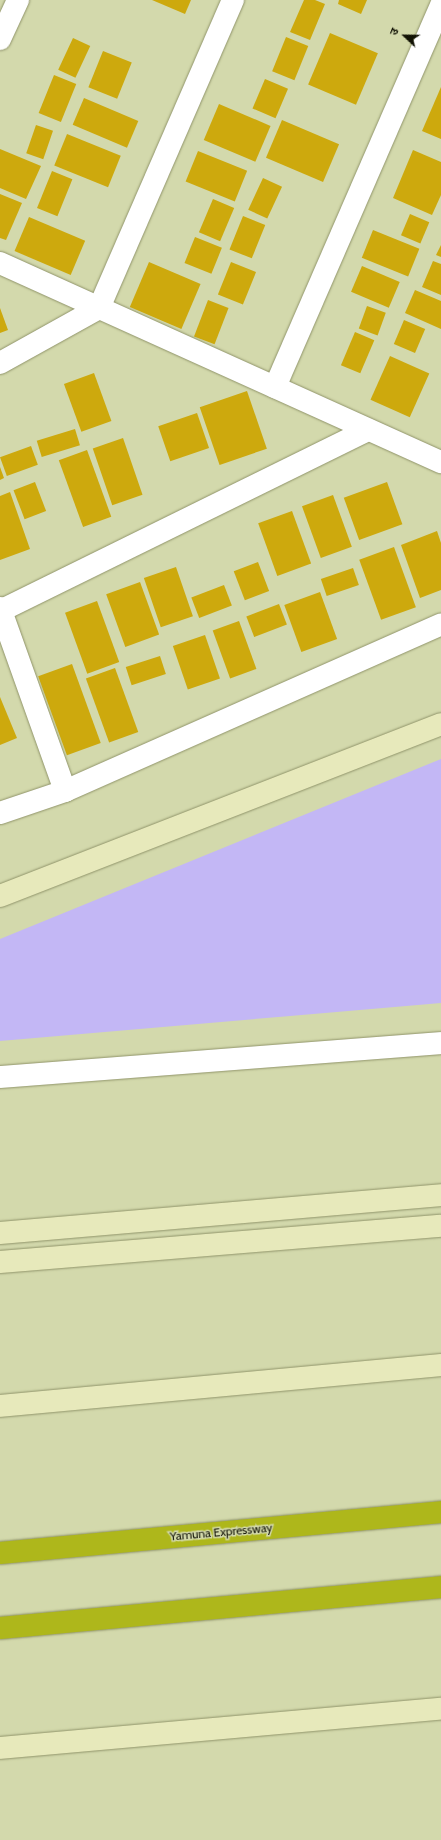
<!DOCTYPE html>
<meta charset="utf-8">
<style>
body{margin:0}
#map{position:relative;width:441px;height:1840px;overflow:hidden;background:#d3d9ac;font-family:Cabin,"Noto Sans Devanagari",sans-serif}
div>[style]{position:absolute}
.green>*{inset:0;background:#c3b7f5}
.building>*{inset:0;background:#cda90d;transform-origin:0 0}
.roads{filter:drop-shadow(0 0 1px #90946a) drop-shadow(0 0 1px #90946a)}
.street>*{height:22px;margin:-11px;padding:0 11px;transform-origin:11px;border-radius:11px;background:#fff}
.secondary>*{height:22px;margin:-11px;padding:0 11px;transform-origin:11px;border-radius:11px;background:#e7e9bb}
.highway>*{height:22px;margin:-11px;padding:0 11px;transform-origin:11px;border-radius:11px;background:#aeb71b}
span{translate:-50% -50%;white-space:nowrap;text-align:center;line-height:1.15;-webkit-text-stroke:3px #d3d9ac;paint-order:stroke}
.street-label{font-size:12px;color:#111204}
.north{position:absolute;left:385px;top:16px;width:40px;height:40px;-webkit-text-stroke:3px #d3d9ac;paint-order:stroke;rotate:292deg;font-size:11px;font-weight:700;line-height:16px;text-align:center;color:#111204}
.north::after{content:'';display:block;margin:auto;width:14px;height:18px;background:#111204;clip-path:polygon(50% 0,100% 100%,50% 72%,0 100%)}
</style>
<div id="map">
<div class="green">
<div style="clip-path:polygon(441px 759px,441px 1003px,0 1041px,0 939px)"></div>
</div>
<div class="building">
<div style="clip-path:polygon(152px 0,191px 0,185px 14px)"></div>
<div style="clip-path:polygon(304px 0,315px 0,325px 4px,310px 40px,290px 32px)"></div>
<div style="clip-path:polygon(339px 0,367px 0,361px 14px,338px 4px)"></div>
<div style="left:330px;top:33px;width:52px;height:56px;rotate:23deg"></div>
<div style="left:286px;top:37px;width:24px;height:37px;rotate:22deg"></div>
<div style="left:73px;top:38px;width:19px;height:35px;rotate:25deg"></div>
<div style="left:103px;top:51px;width:31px;height:39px;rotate:22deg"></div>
<div style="left:54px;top:75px;width:24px;height:41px;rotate:22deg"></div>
<div style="left:265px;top:79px;width:25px;height:32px;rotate:23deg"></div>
<div style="clip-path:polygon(441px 87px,441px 139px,422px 131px)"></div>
<div style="left:84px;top:98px;width:59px;height:29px;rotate:23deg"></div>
<div style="left:219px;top:104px;width:56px;height:39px;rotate:23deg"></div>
<div style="left:282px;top:120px;width:62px;height:41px;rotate:23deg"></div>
<div style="left:36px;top:125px;width:18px;height:30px;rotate:19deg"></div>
<div style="left:67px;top:134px;width:58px;height:34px;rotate:22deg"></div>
<div style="clip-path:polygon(0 149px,41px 166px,26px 199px,0 188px)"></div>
<div style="clip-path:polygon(413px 150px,441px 162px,441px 195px,432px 215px,393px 198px)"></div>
<div style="left:198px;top:151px;width:53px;height:33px;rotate:22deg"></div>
<div style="left:52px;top:171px;width:22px;height:40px;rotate:22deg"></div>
<div style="left:263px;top:178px;width:21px;height:35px;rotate:25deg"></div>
<div style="clip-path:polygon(0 194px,22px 203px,6px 240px,0 238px)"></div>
<div style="left:213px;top:199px;width:23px;height:36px;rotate:23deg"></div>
<div style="left:410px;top:214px;width:21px;height:23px;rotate:23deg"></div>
<div style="left:243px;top:216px;width:24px;height:36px;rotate:22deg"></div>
<div style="left:29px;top:217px;width:61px;height:37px;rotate:23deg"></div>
<div style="left:373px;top:230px;width:50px;height:30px;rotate:22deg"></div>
<div style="left:195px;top:237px;width:29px;height:28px;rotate:22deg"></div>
<div style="clip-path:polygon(441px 245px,441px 257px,436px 255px)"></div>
<div style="clip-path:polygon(433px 261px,441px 264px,441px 295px,422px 287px)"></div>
<div style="left:149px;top:262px;width:56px;height:49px;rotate:23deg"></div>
<div style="left:231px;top:262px;width:27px;height:35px;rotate:22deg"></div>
<div style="left:362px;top:266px;width:41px;height:28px;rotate:23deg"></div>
<div style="clip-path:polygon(415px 290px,441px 301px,441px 329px,405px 313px)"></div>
<div style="left:208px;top:300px;width:22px;height:39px;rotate:21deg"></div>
<div style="left:367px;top:306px;width:20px;height:24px;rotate:20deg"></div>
<div style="clip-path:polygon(0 308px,8px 330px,0 333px)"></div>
<div style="left:404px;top:320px;width:23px;height:26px;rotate:23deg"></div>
<div style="left:355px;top:332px;width:21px;height:36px;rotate:23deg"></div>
<div style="left:390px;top:356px;width:43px;height:48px;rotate:24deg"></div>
<div style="left:94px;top:373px;width:51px;height:32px;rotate:70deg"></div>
<div style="left:247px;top:391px;width:61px;height:50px;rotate:71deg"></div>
<div style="left:197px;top:413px;width:37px;height:41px;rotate:71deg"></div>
<div style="left:75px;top:429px;width:17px;height:40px;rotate:73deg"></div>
<div style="left:123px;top:438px;width:60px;height:32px;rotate:71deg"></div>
<div style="left:31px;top:446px;width:20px;height:33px;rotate:70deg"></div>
<div style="left:87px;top:450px;width:71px;height:30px;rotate:70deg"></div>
<div style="clip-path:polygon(0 467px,4px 478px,0 480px)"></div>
<div style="left:35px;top:482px;width:31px;height:23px;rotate:69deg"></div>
<div style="left:387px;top:482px;width:45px;height:46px;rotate:70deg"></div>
<div style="clip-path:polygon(10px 492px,30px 549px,0 560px,0 496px)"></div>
<div style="left:333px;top:495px;width:55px;height:33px;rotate:70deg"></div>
<div style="left:292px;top:511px;width:56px;height:36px;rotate:70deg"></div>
<div style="clip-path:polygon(437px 531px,441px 543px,441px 590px,420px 598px,401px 545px)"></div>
<div style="left:394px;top:547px;width:64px;height:37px;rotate:70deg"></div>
<div style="left:258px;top:562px;width:31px;height:26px;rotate:69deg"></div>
<div style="left:176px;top:567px;width:52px;height:34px;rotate:71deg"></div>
<div style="left:353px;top:568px;width:18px;height:34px;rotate:71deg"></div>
<div style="left:140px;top:582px;width:56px;height:36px;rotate:70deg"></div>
<div style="left:224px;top:585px;width:22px;height:35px;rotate:69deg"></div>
<div style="left:320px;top:592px;width:50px;height:38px;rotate:70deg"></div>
<div style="left:97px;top:601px;width:65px;height:34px;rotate:70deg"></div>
<div style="left:279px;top:604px;width:22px;height:35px;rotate:69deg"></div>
<div style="left:239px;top:621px;width:51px;height:28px;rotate:70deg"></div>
<div style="left:205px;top:635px;width:46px;height:34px;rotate:71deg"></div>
<div style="left:160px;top:656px;width:19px;height:36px;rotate:72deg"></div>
<div style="left:72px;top:664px;width:84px;height:36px;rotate:70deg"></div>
<div style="left:115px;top:668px;width:68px;height:31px;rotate:70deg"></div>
<div style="clip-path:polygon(0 697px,17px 738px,0 745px)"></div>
</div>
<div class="roads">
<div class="street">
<div style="left:0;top:39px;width:43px;rotate:-65.2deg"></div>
<div style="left:0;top:263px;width:484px;rotate:24.3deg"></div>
<div style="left:0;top:363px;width:113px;rotate:-29.1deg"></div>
<div style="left:99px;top:308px;width:336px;rotate:-66.5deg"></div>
<div style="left:275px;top:387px;width:417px;rotate:-66.5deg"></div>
<div style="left:0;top:608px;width:194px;rotate:70.4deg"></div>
<div style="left:0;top:611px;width:410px;rotate:-26.2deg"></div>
<div style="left:0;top:813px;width:69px;rotate:-18.7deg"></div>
<div style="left:65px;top:791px;width:411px;rotate:-23.9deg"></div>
<div style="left:0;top:1077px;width:442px;rotate:-4.4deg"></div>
</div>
<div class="secondary">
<div style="left:0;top:896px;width:473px;rotate:-21.3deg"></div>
<div style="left:0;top:1233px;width:443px;rotate:-4.9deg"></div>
<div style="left:0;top:1262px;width:442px;rotate:-4.7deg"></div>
<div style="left:0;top:1406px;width:443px;rotate:-5.3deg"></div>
<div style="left:0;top:1748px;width:443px;rotate:-5.1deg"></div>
</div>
<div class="highway">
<div style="left:0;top:1553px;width:443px;rotate:-5.3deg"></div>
<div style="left:0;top:1628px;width:443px;rotate:-5.3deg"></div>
</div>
</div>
<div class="street-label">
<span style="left:221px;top:1532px;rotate:-5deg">Yamuna Expressway</span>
</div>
<div class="north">उ</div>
</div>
